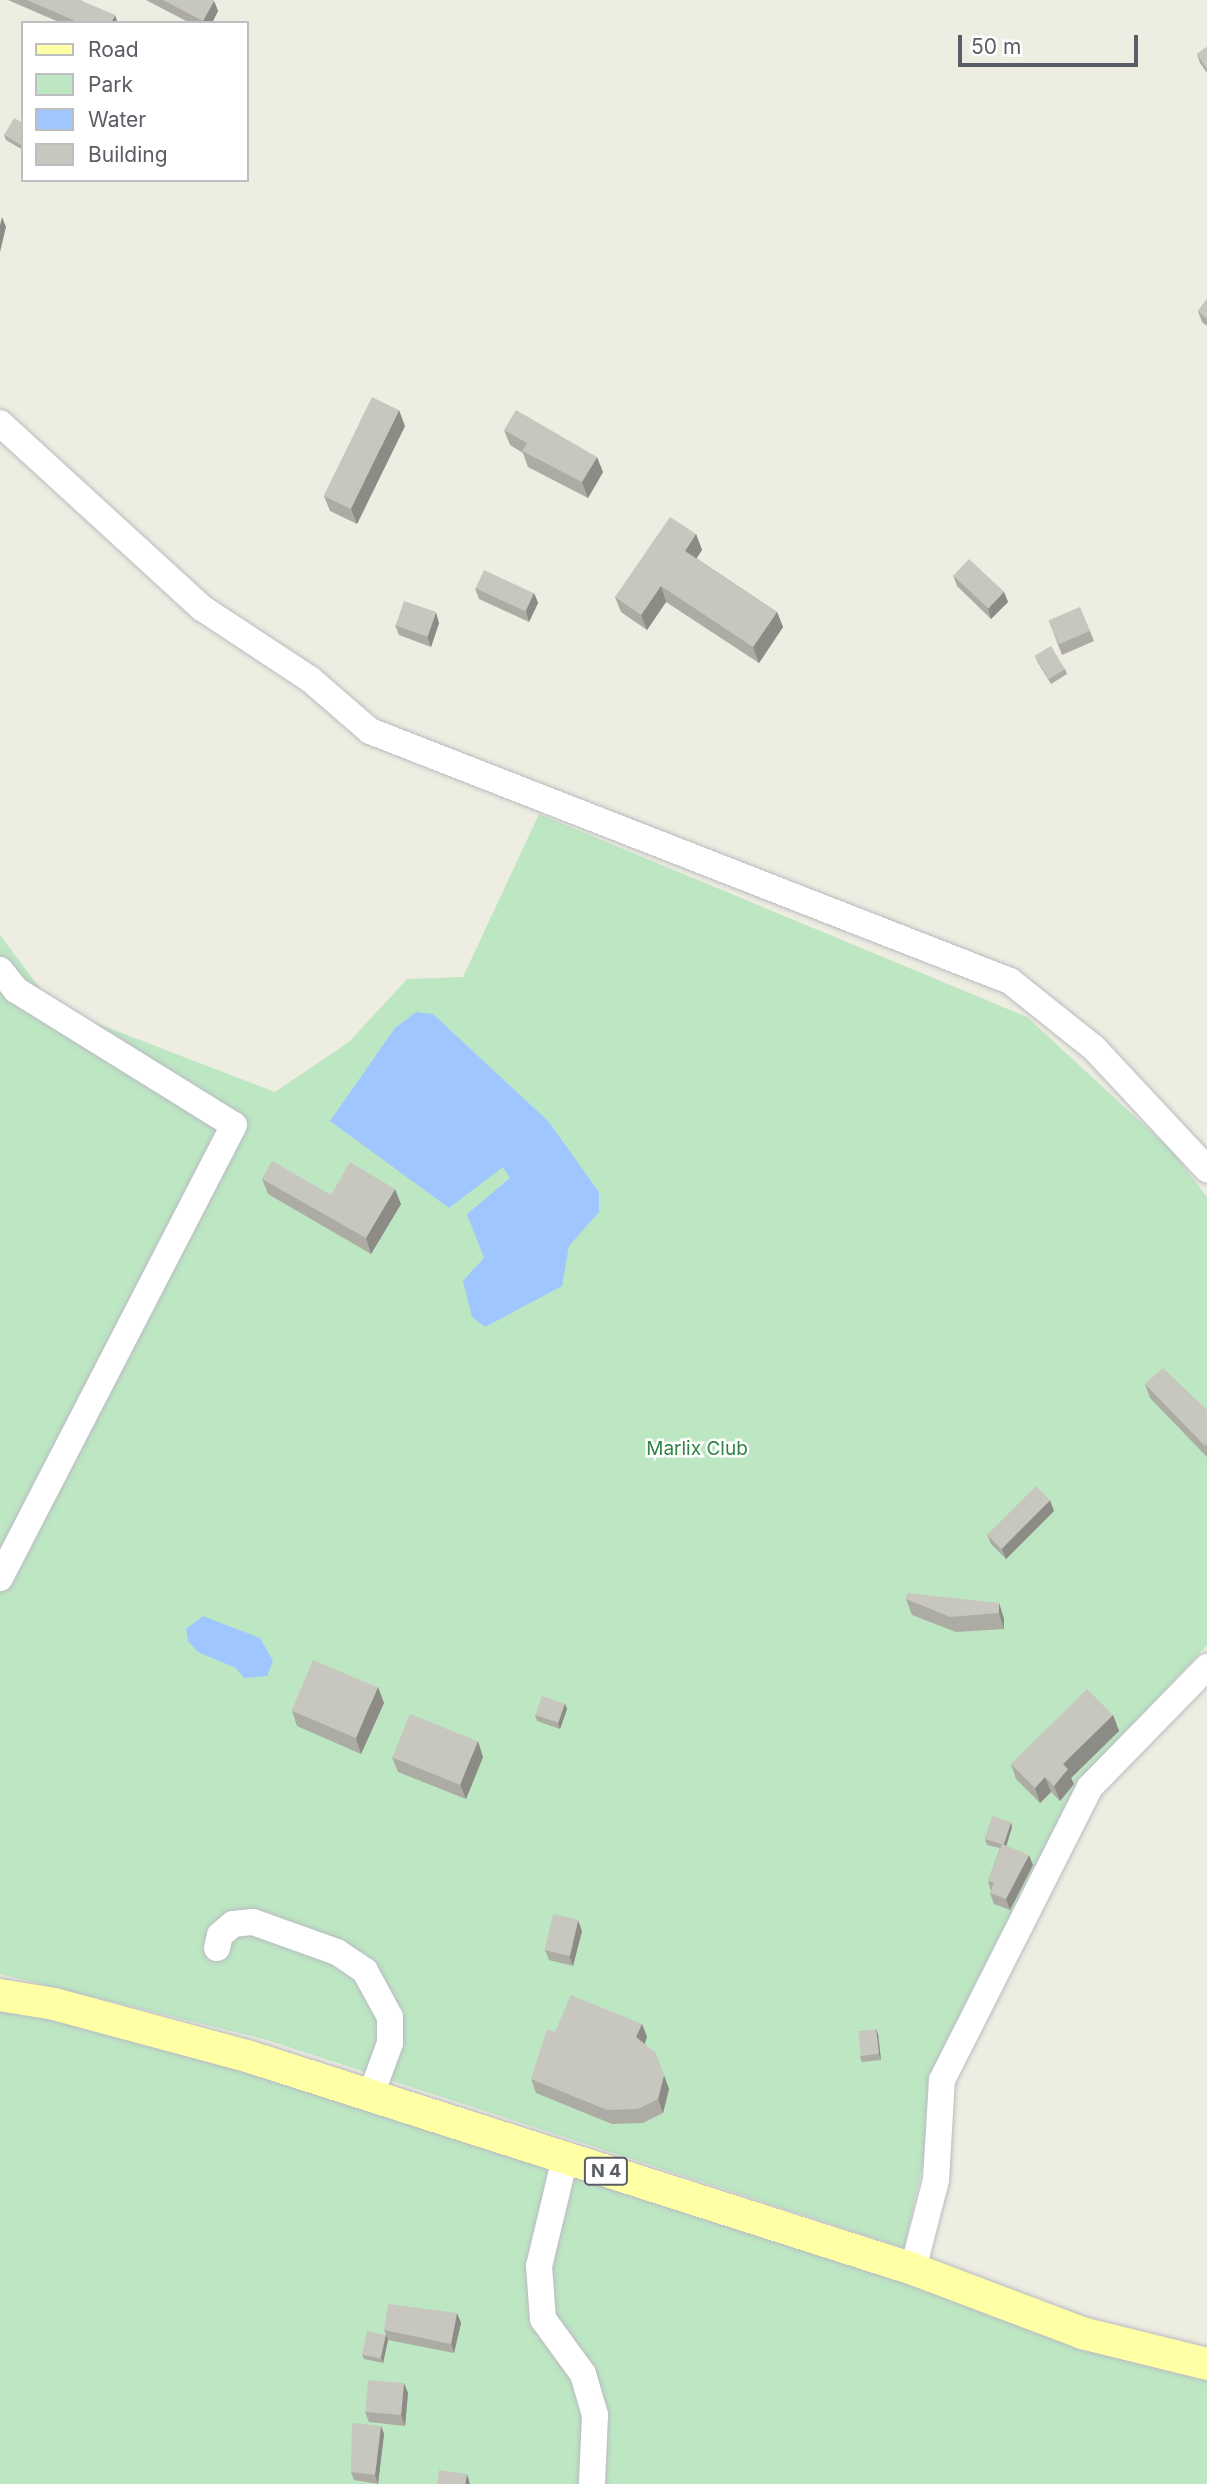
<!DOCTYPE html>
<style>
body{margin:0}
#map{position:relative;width:1207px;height:2484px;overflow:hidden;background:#eeede1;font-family:Inter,sans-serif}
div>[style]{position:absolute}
.green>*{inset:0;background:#bde6c3}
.water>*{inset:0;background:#a0c6ff}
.roads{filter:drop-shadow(0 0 2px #b9bbc1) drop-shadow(0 0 2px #b9bbc1)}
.minor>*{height:26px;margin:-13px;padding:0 13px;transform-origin:13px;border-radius:13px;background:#fff}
.major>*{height:32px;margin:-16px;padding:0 16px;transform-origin:16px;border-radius:16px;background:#ffffa5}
.wall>*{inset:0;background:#acaba4}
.shaded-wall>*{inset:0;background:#8c8b86}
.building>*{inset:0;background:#c8c7bf;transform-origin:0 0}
span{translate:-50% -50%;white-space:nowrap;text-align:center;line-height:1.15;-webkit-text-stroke:5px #fff;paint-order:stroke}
.shield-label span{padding:2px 5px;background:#fff;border:2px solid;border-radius:5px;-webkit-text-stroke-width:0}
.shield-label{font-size:18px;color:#5a5d63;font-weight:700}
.park-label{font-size:19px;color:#318342}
.legend{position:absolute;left:21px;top:21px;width:228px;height:161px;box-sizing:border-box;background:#fff;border:2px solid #bdbec1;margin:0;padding:9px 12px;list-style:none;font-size:21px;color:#5a5d63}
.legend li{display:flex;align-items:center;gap:14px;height:35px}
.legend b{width:35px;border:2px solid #bdbec1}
.scale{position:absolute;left:958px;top:35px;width:180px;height:32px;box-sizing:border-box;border:4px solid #5a5d63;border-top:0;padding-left:9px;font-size:21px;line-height:24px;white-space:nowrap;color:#5a5d63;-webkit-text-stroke:5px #fff;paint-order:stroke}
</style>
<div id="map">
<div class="green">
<div style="clip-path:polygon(539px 814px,1027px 1017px,1172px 1151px,1207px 1197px,1207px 1645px,1087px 1777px,951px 2042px,904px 2248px,267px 2040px,0 1974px,0 935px,54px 1007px,275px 1092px,349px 1042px,407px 979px,463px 977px)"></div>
<div style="clip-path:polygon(0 2000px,135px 2025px,1207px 2364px,1207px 2484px,0 2484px)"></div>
</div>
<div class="water">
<div style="clip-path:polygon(416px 1012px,433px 1014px,548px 1121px,599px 1192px,599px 1212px,569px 1246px,562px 1286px,485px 1327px,472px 1317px,463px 1281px,484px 1258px,467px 1214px,510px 1178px,503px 1167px,449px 1208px,330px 1121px,395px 1028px)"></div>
<div style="clip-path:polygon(203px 1616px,260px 1638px,273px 1661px,267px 1676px,244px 1678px,236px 1668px,198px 1652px,188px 1641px,186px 1629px)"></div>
</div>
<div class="roads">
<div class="minor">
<div style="left:0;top:423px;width:274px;rotate:42.5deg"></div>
<div style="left:202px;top:608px;width:131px;rotate:33.4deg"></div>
<div style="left:311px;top:680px;width:78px;rotate:40.8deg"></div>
<div style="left:370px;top:731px;width:687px;rotate:21.34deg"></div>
<div style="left:1010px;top:981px;width:107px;rotate:38.6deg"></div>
<div style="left:1094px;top:1048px;width:166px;rotate:47deg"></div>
<div style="left:0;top:970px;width:26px;rotate:51deg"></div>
<div style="left:16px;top:990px;width:256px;rotate:31.8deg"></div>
<div style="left:234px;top:1125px;width:510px;rotate:117.32deg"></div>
<div style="left:217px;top:1948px;width:13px;rotate:-77deg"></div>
<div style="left:220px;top:1935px;width:17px;rotate:-40deg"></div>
<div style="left:233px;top:1924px;width:20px;rotate:-6deg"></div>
<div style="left:253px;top:1922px;width:89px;rotate:19.7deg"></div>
<div style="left:337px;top:1952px;width:34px;rotate:34deg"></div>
<div style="left:365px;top:1971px;width:52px;rotate:61.5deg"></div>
<div style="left:390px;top:2017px;width:26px;rotate:90deg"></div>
<div style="left:390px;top:2043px;width:55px;rotate:110.1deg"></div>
<div style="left:565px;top:2158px;width:111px;rotate:103.5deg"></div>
<div style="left:539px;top:2266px;width:53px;rotate:85.7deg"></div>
<div style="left:543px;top:2319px;width:68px;rotate:54deg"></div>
<div style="left:583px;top:2374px;width:43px;rotate:73.7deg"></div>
<div style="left:595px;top:2415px;width:69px;rotate:92.5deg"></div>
<div style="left:913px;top:2269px;width:92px;rotate:-75.5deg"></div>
<div style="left:936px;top:2180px;width:100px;rotate:-86.6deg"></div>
<div style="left:942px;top:2080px;width:328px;rotate:-63.2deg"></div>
<div style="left:1090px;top:1787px;width:168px;rotate:-45.7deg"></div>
</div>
<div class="major">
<div style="left:0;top:1995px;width:55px;rotate:9.5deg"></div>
<div style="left:54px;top:2004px;width:203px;rotate:15.1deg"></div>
<div style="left:250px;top:2057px;width:696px;rotate:17.73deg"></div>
<div style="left:913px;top:2269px;width:181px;rotate:20.7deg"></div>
<div style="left:1082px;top:2333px;width:129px;rotate:13.9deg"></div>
</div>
</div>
<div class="wall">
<div style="clip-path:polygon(8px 0,80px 0,118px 23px,61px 23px)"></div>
<div style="clip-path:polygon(146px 0,212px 0,214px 1px,218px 11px,212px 23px,190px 23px)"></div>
<div style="clip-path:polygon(1207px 47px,1207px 73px,1200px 63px,1197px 54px)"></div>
<div style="clip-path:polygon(23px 123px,23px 150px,6px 140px,4px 135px)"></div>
<div style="clip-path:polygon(1207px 299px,1207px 326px,1202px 322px,1198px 311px)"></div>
<div style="clip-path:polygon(405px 426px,357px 524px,330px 511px,324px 496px)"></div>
<div style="clip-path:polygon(504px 430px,603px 472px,588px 498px,528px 467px,523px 453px,510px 445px)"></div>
<div style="clip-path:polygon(696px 534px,702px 550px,696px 558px,777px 612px,783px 627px,759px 663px,666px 602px,647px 630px,621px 612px,615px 597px)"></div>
<div style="clip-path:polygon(953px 575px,1004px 592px,1008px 602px,991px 619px,957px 586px)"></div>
<div style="clip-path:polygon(475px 588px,534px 593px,538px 603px,529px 622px,479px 599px)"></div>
<div style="clip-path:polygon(1049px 621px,1090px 631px,1094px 641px,1062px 655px)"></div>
<div style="clip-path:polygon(439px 623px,431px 647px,399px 635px,395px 625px)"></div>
<div style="clip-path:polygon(1035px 656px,1065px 669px,1067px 674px,1051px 684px,1037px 661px)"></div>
<div style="clip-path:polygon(262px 1179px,331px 1195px,401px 1204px,371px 1254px,268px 1194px)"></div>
<div style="clip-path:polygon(1145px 1384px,1207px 1410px,1207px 1457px,1150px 1398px)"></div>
<div style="clip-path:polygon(1054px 1511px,1006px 1559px,991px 1544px,987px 1534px)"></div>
<div style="clip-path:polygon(906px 1599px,999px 1603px,1004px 1619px,1004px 1629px,956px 1632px,912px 1615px)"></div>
<div style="clip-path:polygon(384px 1703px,361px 1754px,297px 1726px,292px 1711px)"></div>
<div style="clip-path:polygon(565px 1704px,567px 1709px,560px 1729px,537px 1721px,535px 1715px)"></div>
<div style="clip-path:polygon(1113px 1715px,1119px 1731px,1071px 1778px,1074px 1784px,1060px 1801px,1051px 1792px,1040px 1803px,1016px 1779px,1011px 1764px)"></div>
<div style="clip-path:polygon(392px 1757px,483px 1757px,466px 1799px,398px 1772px)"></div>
<div style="clip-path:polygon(1012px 1827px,1006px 1846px,1033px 1865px,1010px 1910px,994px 1904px,990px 1893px,991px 1891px,988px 1881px,1000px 1848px,987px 1845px,985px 1839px)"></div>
<div style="clip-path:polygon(582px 1931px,573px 1966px,549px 1960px,545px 1950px)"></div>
<div style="clip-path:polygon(642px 2024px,647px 2037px,645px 2043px,669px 2089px,663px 2113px,643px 2123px,612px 2124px,536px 2093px,531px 2079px)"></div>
<div style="clip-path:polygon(876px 2029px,878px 2034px,881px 2060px,862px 2062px,860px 2057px)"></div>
<div style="clip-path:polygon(457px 2313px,461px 2323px,454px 2353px,388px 2340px,383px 2363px,364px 2359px,362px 2354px,386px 2335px,384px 2330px)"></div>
<div style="clip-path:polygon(404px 2383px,408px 2393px,405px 2426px,369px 2422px,365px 2412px)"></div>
<div style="clip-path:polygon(381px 2426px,384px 2434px,378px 2484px,354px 2480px,351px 2472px)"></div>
</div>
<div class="shaded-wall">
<div style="clip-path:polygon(214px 1px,218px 11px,212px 23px,204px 23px,203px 21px)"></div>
<div style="clip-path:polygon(115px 15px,118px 23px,111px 23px)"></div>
<div style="clip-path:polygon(2px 217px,6px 227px,0 252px,0 225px)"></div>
<div style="clip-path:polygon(399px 410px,405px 426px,357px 524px,351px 509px)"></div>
<div style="clip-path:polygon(597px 457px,603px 472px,588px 498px,582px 482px)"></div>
<div style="clip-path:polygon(696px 534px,702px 550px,691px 567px,685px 551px)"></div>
<div style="clip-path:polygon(661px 586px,666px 602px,647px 630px,641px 615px)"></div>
<div style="clip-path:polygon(1004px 592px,1008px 602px,991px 619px,988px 608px)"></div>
<div style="clip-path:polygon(534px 593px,538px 603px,529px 622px,526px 611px)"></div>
<div style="clip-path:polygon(436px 612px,439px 623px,431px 647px,427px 636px)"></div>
<div style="clip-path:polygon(777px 612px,783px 627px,759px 663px,753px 647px)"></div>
<div style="clip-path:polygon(395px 1189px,401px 1204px,371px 1254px,366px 1238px)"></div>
<div style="clip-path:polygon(1050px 1500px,1054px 1511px,1006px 1559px,1002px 1549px)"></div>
<div style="clip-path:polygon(999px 1603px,1004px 1619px,1004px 1629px,999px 1613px)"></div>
<div style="clip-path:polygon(378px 1687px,384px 1703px,361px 1754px,356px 1738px)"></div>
<div style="clip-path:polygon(565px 1704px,567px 1709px,560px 1729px,558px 1724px)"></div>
<div style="clip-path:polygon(1113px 1715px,1119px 1731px,1071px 1778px,1074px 1784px,1060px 1801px,1054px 1786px,1063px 1764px)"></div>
<div style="clip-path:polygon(478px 1741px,483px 1757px,466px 1799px,460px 1784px)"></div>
<div style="clip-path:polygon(1045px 1777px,1051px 1792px,1040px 1803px,1035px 1788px)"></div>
<div style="clip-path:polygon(1011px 1822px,1012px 1827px,1005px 1850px,1003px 1845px)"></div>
<div style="clip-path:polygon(1029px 1855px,1033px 1865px,1010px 1910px,1006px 1899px)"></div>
<div style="clip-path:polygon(578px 1920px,582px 1931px,573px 1966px,569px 1955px)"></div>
<div style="clip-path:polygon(642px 2024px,647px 2037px,642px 2051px,636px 2037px)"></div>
<div style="clip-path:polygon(876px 2029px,878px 2034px,881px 2060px,879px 2054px)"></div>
<div style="clip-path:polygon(664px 2075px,669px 2089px,663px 2113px,658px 2099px)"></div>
<div style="clip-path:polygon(457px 2313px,461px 2323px,454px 2353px,451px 2344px)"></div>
<div style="clip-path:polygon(386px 2335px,388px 2340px,383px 2363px,381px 2357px)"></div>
<div style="clip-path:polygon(404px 2383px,408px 2393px,405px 2426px,401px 2415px)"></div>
<div style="clip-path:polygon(381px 2426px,384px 2434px,378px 2484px,375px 2475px)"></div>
<div style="clip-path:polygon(467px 2474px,470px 2484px,465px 2484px)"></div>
</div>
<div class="building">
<div style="clip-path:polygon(27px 0,80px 0,115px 15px,111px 23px,80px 23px)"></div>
<div style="clip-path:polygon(163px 0,212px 0,214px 1px,203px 21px)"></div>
<div style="clip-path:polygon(1207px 47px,1207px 69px,1197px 54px)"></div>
<div style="clip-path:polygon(14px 118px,23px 123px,23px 146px,4px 135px)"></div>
<div style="clip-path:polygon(1207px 299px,1207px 319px,1198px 311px)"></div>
<div style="left:372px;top:397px;width:30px;height:110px;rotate:26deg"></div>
<div style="clip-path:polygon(516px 410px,597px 457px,582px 482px,522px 451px,527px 443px,504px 430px)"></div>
<div style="clip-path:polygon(670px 517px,696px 534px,685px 551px,777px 612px,753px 647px,661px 586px,641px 615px,615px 597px)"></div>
<div style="left:969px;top:559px;width:48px;height:23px;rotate:43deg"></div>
<div style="left:484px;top:570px;width:55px;height:20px;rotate:25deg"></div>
<div style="left:404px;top:601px;width:34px;height:26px;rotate:19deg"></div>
<div style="left:1080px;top:607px;width:26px;height:34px;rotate:67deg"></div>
<div style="left:1051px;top:646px;width:27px;height:19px;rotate:59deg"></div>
<div style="clip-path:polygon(272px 1161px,331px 1195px,350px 1162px,395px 1189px,366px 1238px,262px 1179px)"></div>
<div style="clip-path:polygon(1163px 1368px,1207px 1410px,1207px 1444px,1205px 1446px,1145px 1384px)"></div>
<div style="left:1036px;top:1486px;width:20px;height:69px;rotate:45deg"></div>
<div style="clip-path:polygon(907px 1593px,999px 1603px,999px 1613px,950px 1617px,906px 1599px)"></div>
<div style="left:313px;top:1660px;width:70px;height:55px;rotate:23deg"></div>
<div style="clip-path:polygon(1087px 1689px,1113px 1715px,1063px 1764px,1068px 1769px,1054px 1786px,1045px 1777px,1035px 1788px,1011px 1764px)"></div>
<div style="left:542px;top:1696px;width:24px;height:20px;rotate:19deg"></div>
<div style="left:410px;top:1714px;width:73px;height:47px;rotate:22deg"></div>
<div style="left:992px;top:1816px;width:20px;height:24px;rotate:18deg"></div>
<div style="clip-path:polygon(1002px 1844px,1029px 1855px,1006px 1899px,990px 1893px,994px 1883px,988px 1881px)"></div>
<div style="left:553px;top:1914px;width:26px;height:37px;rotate:13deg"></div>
<div style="clip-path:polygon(571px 1995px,642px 2024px,636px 2037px,656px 2053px,664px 2075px,658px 2099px,638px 2109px,607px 2110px,531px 2079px,547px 2029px,555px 2032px)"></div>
<div style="left:876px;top:2029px;width:25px;height:18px;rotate:83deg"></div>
<div style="clip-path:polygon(388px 2304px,457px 2313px,451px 2344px,384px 2330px)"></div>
<div style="left:367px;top:2331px;width:19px;height:24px;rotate:12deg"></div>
<div style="left:368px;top:2380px;width:36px;height:32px;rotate:5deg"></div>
<div style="clip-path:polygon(352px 2423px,381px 2426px,375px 2475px,351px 2472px)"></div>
<div style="clip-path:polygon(439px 2470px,467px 2474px,465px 2484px,437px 2484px)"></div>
</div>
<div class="shield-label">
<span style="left:606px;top:2171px">N 4</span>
</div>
<div class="park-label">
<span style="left:697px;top:1449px">Marlix Club</span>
</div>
<ul class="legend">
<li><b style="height:9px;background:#ffffa5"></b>Road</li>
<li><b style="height:19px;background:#bde6c3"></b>Park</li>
<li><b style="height:19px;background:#a0c6ff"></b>Water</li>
<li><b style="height:19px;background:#c8c7bf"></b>Building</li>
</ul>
<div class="scale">50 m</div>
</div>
